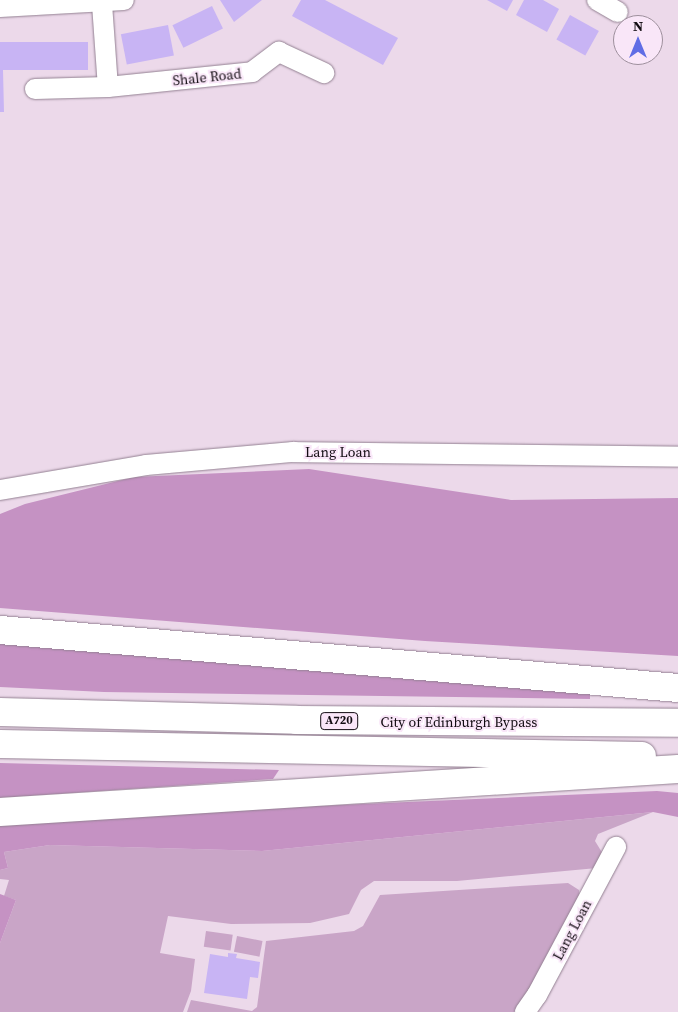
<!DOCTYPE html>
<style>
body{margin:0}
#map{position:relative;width:678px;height:1012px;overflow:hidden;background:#ecd9ea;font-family:"Source Serif 4",serif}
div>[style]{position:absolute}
.green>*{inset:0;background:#c9a5c7;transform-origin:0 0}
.forest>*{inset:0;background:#c592c3}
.building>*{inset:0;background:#c8b4f4;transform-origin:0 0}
.roads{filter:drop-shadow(0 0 1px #938192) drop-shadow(0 0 1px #938192)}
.minor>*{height:20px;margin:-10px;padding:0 10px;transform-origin:10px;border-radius:10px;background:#fff}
.highway>*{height:28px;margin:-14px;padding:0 14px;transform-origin:14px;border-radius:14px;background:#fff}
span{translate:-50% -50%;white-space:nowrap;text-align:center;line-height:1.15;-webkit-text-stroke:4px #f9e6f8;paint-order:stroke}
.shield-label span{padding:1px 4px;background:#f9e6f8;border:1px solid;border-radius:4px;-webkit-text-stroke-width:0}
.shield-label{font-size:12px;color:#120c12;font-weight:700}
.street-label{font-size:14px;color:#120c12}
.north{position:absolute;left:613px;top:15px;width:50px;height:50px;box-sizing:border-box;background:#f9e6f8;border:1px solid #9d8f9c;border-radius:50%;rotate:0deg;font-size:14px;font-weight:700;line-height:20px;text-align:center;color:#120c12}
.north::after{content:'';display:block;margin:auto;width:18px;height:22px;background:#606de5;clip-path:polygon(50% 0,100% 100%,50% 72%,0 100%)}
</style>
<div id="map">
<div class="green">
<div style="clip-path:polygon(653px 812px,598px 834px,595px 841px,603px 854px,597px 868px,457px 881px,374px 881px,361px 890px,349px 914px,310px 923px,231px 924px,168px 916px,160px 953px,195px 959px,191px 991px,183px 1012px,0 1012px,0 943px,16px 900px,4px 896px,9px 880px,0 879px,0 870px,8px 868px,4px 852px,50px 845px,262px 851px)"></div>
<div style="clip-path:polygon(568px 883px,579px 890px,580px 898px,525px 998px,514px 1012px,187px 1012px,191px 1000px,252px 1011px,257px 1007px,266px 941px,354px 931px,363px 926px,380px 895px)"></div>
<div style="left:206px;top:931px;width:27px;height:16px;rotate:8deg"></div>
<div style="left:237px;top:936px;width:26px;height:16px;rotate:11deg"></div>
</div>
<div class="forest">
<div style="clip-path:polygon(309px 469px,511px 500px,678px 498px,678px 656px,425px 641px,0 608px,0 514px,25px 504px,134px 477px)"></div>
<div style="clip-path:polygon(0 637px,590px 690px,590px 699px,104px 692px,0 687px)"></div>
<div style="clip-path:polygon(0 763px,279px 770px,273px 779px,0 798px)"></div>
<div style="clip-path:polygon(657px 791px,678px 793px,678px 817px,653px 812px,262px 851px,50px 845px,4px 852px,8px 868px,0 870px,0 820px)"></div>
<div style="clip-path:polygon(0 894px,16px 900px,0 943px)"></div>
</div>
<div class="building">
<div style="clip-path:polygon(220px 0,262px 0,234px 22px)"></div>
<div style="clip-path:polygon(301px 0,325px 0,398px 38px,383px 65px,292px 16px)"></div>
<div style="clip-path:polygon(487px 0,513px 0,507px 11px)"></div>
<div style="clip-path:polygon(524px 0,543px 0,559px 9px,547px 32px,516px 15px)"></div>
<div style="left:212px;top:6px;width:25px;height:44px;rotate:64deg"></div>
<div style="left:570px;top:15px;width:33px;height:28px;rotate:29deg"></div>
<div style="left:168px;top:25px;width:31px;height:48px;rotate:79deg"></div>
<div style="clip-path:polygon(0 42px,88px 42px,88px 70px,3px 70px,4px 112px,0 112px)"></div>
<div style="clip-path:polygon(228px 953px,237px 954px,236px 958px,260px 962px,258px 978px,250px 977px,247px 999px,204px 993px,210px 954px,228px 957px)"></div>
</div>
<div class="roads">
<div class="minor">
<div style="left:597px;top:0;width:24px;rotate:30deg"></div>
<div style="left:102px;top:4px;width:83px;rotate:85.9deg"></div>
<div style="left:0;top:7px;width:124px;rotate:-3.2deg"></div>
<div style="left:35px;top:89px;width:73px;rotate:-1.6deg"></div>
<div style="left:108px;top:87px;width:145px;rotate:-5.9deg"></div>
<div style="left:252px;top:72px;width:34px;rotate:-37deg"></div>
<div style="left:279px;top:52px;width:50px;rotate:25deg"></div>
<div style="left:0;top:490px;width:148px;rotate:-9.7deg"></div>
<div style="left:146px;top:465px;width:148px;rotate:-5.1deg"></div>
<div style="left:293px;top:452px;width:385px;rotate:0.7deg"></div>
<div style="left:525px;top:1012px;width:21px;rotate:-55deg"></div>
<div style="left:537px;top:995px;width:168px;rotate:-61.9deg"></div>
</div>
<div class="highway">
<div style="left:0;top:630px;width:680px;rotate:4.89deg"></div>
<div style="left:0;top:712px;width:296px;rotate:1.5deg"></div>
<div style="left:296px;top:720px;width:382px;rotate:0.4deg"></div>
<div style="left:0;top:744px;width:642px;rotate:1.07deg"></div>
<div style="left:0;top:812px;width:679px;rotate:-3.63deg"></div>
</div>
</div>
<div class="shield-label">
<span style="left:339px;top:721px">A720</span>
</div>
<div class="street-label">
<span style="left:207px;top:77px;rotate:-6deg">Shale Road</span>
<span style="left:338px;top:452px">Lang Loan</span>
<span style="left:459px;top:722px">City of Edinburgh Bypass</span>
<span style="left:572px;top:930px;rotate:-62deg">Lang Loan</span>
</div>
<div class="north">N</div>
</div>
